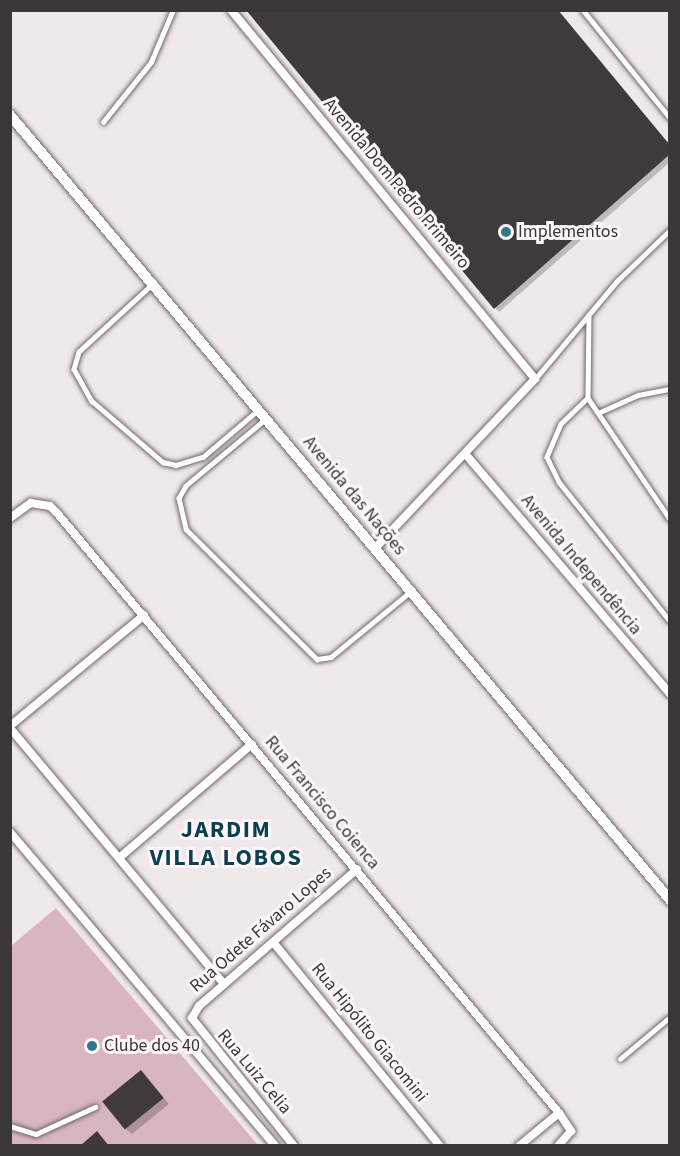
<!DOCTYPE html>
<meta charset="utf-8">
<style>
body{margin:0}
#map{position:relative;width:680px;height:1156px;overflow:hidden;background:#f0e8eb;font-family:"Source Sans 3",sans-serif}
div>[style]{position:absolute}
.green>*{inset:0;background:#d9b5c1}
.shadow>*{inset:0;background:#0003}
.building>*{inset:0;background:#403a3c;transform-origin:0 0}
.roads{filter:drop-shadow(0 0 2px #6f686a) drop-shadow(0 0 2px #6f686a)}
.service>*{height:4.5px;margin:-2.25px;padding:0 2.25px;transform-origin:2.25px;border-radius:2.25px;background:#fff}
.minor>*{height:8px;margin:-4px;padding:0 4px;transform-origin:4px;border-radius:4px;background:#fff}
.tertiary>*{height:10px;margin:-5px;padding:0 5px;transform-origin:5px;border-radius:5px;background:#fff}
.dots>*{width:16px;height:16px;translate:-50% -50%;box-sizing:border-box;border:3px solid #fef6f8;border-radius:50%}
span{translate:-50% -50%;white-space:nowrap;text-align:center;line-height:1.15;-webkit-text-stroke:6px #fef6f8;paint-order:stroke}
.street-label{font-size:18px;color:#3b3738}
.poi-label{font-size:18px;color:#3b3738}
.left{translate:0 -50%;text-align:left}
.district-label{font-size:24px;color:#084250;font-weight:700;letter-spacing:1.5px}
.frame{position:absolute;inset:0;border:12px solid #3b3738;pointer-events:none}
</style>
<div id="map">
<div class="green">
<div style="clip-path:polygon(56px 908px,258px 1145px,11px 1146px,11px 946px)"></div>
</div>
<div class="shadow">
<div style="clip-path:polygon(556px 10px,670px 145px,670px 162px,499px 312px,495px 308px)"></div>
<div style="clip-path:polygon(147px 1078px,169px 1104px,132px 1134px,126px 1129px)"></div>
</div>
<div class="building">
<div style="clip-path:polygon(246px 10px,558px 10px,669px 144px,669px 155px,494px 309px)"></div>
<div style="left:141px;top:1070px;width:36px;height:50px;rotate:51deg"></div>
<div style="clip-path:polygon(97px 1131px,109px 1146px,80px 1146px)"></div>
</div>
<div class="roads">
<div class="service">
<div style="left:583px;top:10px;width:139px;rotate:51.1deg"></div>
<div style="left:103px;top:122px;width:77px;rotate:-51.3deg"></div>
<div style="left:151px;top:62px;width:56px;rotate:-67.1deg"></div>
<div style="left:153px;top:284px;width:100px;rotate:137.4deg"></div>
<div style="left:79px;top:352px;width:18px;rotate:106deg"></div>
<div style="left:74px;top:369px;width:37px;rotate:61deg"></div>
<div style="left:92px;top:401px;width:94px;rotate:40.7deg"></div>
<div style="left:163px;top:462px;width:13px;rotate:13deg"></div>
<div style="left:176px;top:465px;width:28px;rotate:-17deg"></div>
<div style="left:203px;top:457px;width:72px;rotate:-40.5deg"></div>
<div style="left:589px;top:315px;width:83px;rotate:90.7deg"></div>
<div style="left:588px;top:398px;width:146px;rotate:55.9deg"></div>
<div style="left:535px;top:379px;width:128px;rotate:-50.1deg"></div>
<div style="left:617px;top:281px;width:74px;rotate:-43.9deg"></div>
<div style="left:588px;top:398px;width:37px;rotate:136deg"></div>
<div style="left:561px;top:424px;width:36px;rotate:113deg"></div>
<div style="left:547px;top:457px;width:28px;rotate:64deg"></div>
<div style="left:559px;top:482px;width:178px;rotate:51.4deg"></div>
<div style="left:598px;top:413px;width:44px;rotate:-24.2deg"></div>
<div style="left:638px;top:395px;width:33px;rotate:-11deg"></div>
<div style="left:265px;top:420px;width:103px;rotate:140.1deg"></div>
<div style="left:186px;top:486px;width:14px;rotate:120deg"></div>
<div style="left:179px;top:498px;width:32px;rotate:77deg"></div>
<div style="left:186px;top:529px;width:185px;rotate:44.8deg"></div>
<div style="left:317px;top:659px;width:14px;rotate:-8deg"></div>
<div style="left:331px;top:657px;width:104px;rotate:-39.5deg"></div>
<div style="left:620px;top:1059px;width:65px;rotate:-40deg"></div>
<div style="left:10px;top:1126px;width:27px;rotate:17deg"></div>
<div style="left:36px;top:1134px;width:65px;rotate:-24.6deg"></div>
</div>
<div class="minor">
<div style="left:231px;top:10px;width:478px;rotate:50.5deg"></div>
<div style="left:535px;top:379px;width:231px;rotate:133.4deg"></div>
<div style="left:467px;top:456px;width:313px;rotate:49.5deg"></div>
<div style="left:10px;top:518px;width:26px;rotate:-36deg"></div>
<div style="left:31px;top:503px;width:19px;rotate:9deg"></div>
<div style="left:50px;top:506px;width:10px;rotate:45deg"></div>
<div style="left:57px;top:513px;width:782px;rotate:50.08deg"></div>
<div style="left:559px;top:1113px;width:22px;rotate:56deg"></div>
<div style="left:571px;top:1131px;width:20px;rotate:131deg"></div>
<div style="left:10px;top:726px;width:174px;rotate:-39.6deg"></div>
<div style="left:10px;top:728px;width:334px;rotate:50.1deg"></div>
<div style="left:10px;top:832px;width:411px;rotate:49.8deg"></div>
<div style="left:119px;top:858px;width:175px;rotate:-40.6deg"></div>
<div style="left:273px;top:942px;width:264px;rotate:50.7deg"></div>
<div style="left:294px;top:1146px;width:164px;rotate:-128.6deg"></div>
<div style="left:192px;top:1018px;width:14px;rotate:-60deg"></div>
<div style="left:199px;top:1006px;width:209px;rotate:-40.9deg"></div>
<div style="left:519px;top:1146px;width:52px;rotate:-39.5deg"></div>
</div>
<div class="tertiary">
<div style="left:10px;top:115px;width:1026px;rotate:49.94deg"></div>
</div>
</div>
<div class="dots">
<div style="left:506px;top:232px;background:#347588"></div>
<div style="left:92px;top:1046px;background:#347588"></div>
</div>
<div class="street-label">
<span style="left:396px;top:184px;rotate:50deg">Avenida Dom Pedro Primeiro</span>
<span style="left:354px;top:496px;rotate:50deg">Avenida das Nações</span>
<span style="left:581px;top:565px;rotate:50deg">Avenida Independência</span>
<span style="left:322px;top:803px;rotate:50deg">Rua Francisco Coienca</span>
<span style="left:261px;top:930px;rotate:-41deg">Rua Odete Fávaro Lopes</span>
<span style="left:369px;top:1033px;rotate:51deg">Rua Hipólito Giacomini</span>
<span style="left:254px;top:1072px;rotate:50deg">Rua Luiz Celia</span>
</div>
<div class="poi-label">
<span class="left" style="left:518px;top:232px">Implementos</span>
<span class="left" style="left:104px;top:1046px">Clube dos 40</span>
</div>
<div class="district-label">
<span style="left:226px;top:844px">JARDIM<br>VILLA LOBOS</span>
</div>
<div class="frame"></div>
</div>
